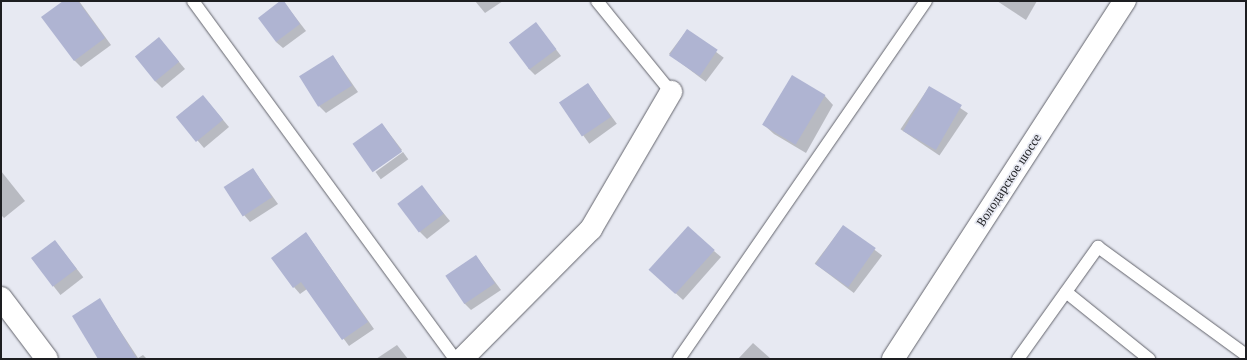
<!DOCTYPE html>
<meta charset="utf-8">
<style>
body{margin:0}
#map{position:relative;width:1247px;height:360px;overflow:hidden;background:#e7e9f2;font-family:"PT Serif",serif}
div>[style]{position:absolute}
.shadow>*{inset:0;background:#0003;transform-origin:0 0}
.building>*{inset:0;background:#afb4d2;transform-origin:0 0}
.roads{filter:drop-shadow(0 0 1px #62636b) drop-shadow(0 0 1px #62636b)}
.lane>*{height:12px;margin:-6px;padding:0 6px;transform-origin:6px;border-radius:6px;background:#fff}
.street>*{height:22px;margin:-11px;padding:0 11px;transform-origin:11px;border-radius:11px;background:#fff}
.secondary>*{height:22px;margin:-11px;padding:0 11px;transform-origin:11px;border-radius:11px;background:#fff}
span{translate:-50% -50%;white-space:nowrap;text-align:center;line-height:1.15;-webkit-text-stroke:3.5px #e7e9f2;paint-order:stroke}
.street-label{font-size:12px;color:#1d1e21}
.frame{position:absolute;inset:0;border:2px solid #1d1e21;pointer-events:none}
</style>
<div id="map">
<div class="shadow">
<div style="clip-path:polygon(65px 1px,79px 1px,111px 45px,81px 67px,74px 60px)"></div>
<div style="clip-path:polygon(283px 1px,306px 31px,283px 48px,276px 42px)"></div>
<div style="clip-path:polygon(475px 1px,503px 1px,485px 13px)"></div>
<div style="clip-path:polygon(997px 1px,1037px 1px,1026px 20px)"></div>
<div style="clip-path:polygon(536px 23px,561px 56px,535px 75px,528px 68px)"></div>
<div style="left:687px;top:30px;width:46px;height:30px;rotate:37deg"></div>
<div style="clip-path:polygon(159px 38px,185px 69px,162px 88px,155px 81px)"></div>
<div style="clip-path:polygon(333px 56px,358px 92px,326px 113px,319px 106px)"></div>
<div style="left:588px;top:84px;width:49px;height:34px;rotate:54deg"></div>
<div style="left:929px;top:87px;width:47px;height:51px;rotate:34deg"></div>
<div style="clip-path:polygon(824px 95px,833px 105px,806px 153px,774px 134px,764px 125px)"></div>
<div style="clip-path:polygon(209px 103px,229px 127px,204px 148px,178px 118px)"></div>
<div style="clip-path:polygon(382px 124px,402px 150px,374px 171px)"></div>
<div style="left:403px;top:152px;width:9px;height:34px;rotate:54deg"></div>
<div style="clip-path:polygon(253px 169px,278px 204px,250px 222px,244px 215px)"></div>
<div style="clip-path:polygon(1px 171px,25px 201px,4px 218px,1px 215px)"></div>
<div style="clip-path:polygon(422px 187px,450px 221px,427px 239px,420px 232px)"></div>
<div style="left:843px;top:226px;width:49px;height:47px;rotate:37deg"></div>
<div style="clip-path:polygon(306px 233px,374px 329px,349px 346px,307px 289px,300px 294px,294px 287px)"></div>
<div style="left:55px;top:241px;width:46px;height:29px;rotate:52deg"></div>
<div style="clip-path:polygon(714px 251px,721px 257px,683px 300px,657px 276px)"></div>
<div style="clip-path:polygon(476px 256px,501px 290px,471px 310px,464px 303px)"></div>
<div style="clip-path:polygon(100px 300px,138px 358px,143px 355px,147px 359px,107px 359px)"></div>
<div style="clip-path:polygon(753px 343px,771px 359px,738px 359px)"></div>
<div style="clip-path:polygon(397px 345px,408px 359px,376px 359px)"></div>
</div>
<div class="building">
<div style="clip-path:polygon(63px 1px,78px 1px,105px 38px,74px 61px,41px 17px)"></div>
<div style="clip-path:polygon(280px 1px,284px 1px,300px 24px,276px 42px,258px 18px)"></div>
<div style="left:536px;top:22px;width:34px;height:34px;rotate:53deg"></div>
<div style="left:687px;top:29px;width:37px;height:32px;rotate:34deg"></div>
<div style="left:159px;top:37px;width:32px;height:31px;rotate:51deg"></div>
<div style="left:333px;top:55px;width:36px;height:40px;rotate:58deg"></div>
<div style="left:792px;top:75px;width:39px;height:58px;rotate:31deg"></div>
<div style="left:588px;top:83px;width:41px;height:35px;rotate:56deg"></div>
<div style="left:929px;top:86px;width:38px;height:52px;rotate:30deg"></div>
<div style="left:203px;top:95px;width:32px;height:35px;rotate:51deg"></div>
<div style="left:382px;top:123px;width:35px;height:36px;rotate:55deg"></div>
<div style="left:253px;top:168px;width:35px;height:35px;rotate:57deg"></div>
<div style="left:422px;top:185px;width:36px;height:31px;rotate:53deg"></div>
<div style="left:843px;top:225px;width:40px;height:48px;rotate:35deg"></div>
<div style="left:688px;top:226px;width:36px;height:59px;rotate:42deg"></div>
<div style="clip-path:polygon(306px 232px,368px 322px,342px 340px,301px 282px,293px 288px,271px 258px)"></div>
<div style="left:55px;top:240px;width:36px;height:30px;rotate:53deg"></div>
<div style="left:476px;top:255px;width:34px;height:37px;rotate:56deg"></div>
<div style="clip-path:polygon(100px 298px,137px 359px,98px 359px,72px 316px)"></div>
</div>
<div class="roads">
<div class="lane">
<div style="left:193px;top:1px;width:444px;rotate:53.8deg"></div>
<div style="left:597px;top:1px;width:117px;rotate:50.9deg"></div>
<div style="left:1066px;top:292px;width:107px;rotate:38.9deg"></div>
<div style="left:679px;top:359px;width:435px;rotate:-55.4deg"></div>
<div style="left:1018px;top:359px;width:138px;rotate:-54.5deg"></div>
<div style="left:1098px;top:247px;width:183px;rotate:36.1deg"></div>
</div>
<div class="street">
<div style="left:1px;top:298px;width:76px;rotate:53deg"></div>
<div style="left:462px;top:359px;width:183px;rotate:-45.2deg"></div>
<div style="left:591px;top:229px;width:159px;rotate:-59.7deg"></div>
</div>
<div class="secondary">
<div style="left:893px;top:359px;width:427px;rotate:-57.1deg"></div>
</div>
</div>
<div class="street-label">
<span style="left:1009px;top:180px;rotate:-57deg">Володарское шоссе</span>
</div>
<div class="frame"></div>
</div>
